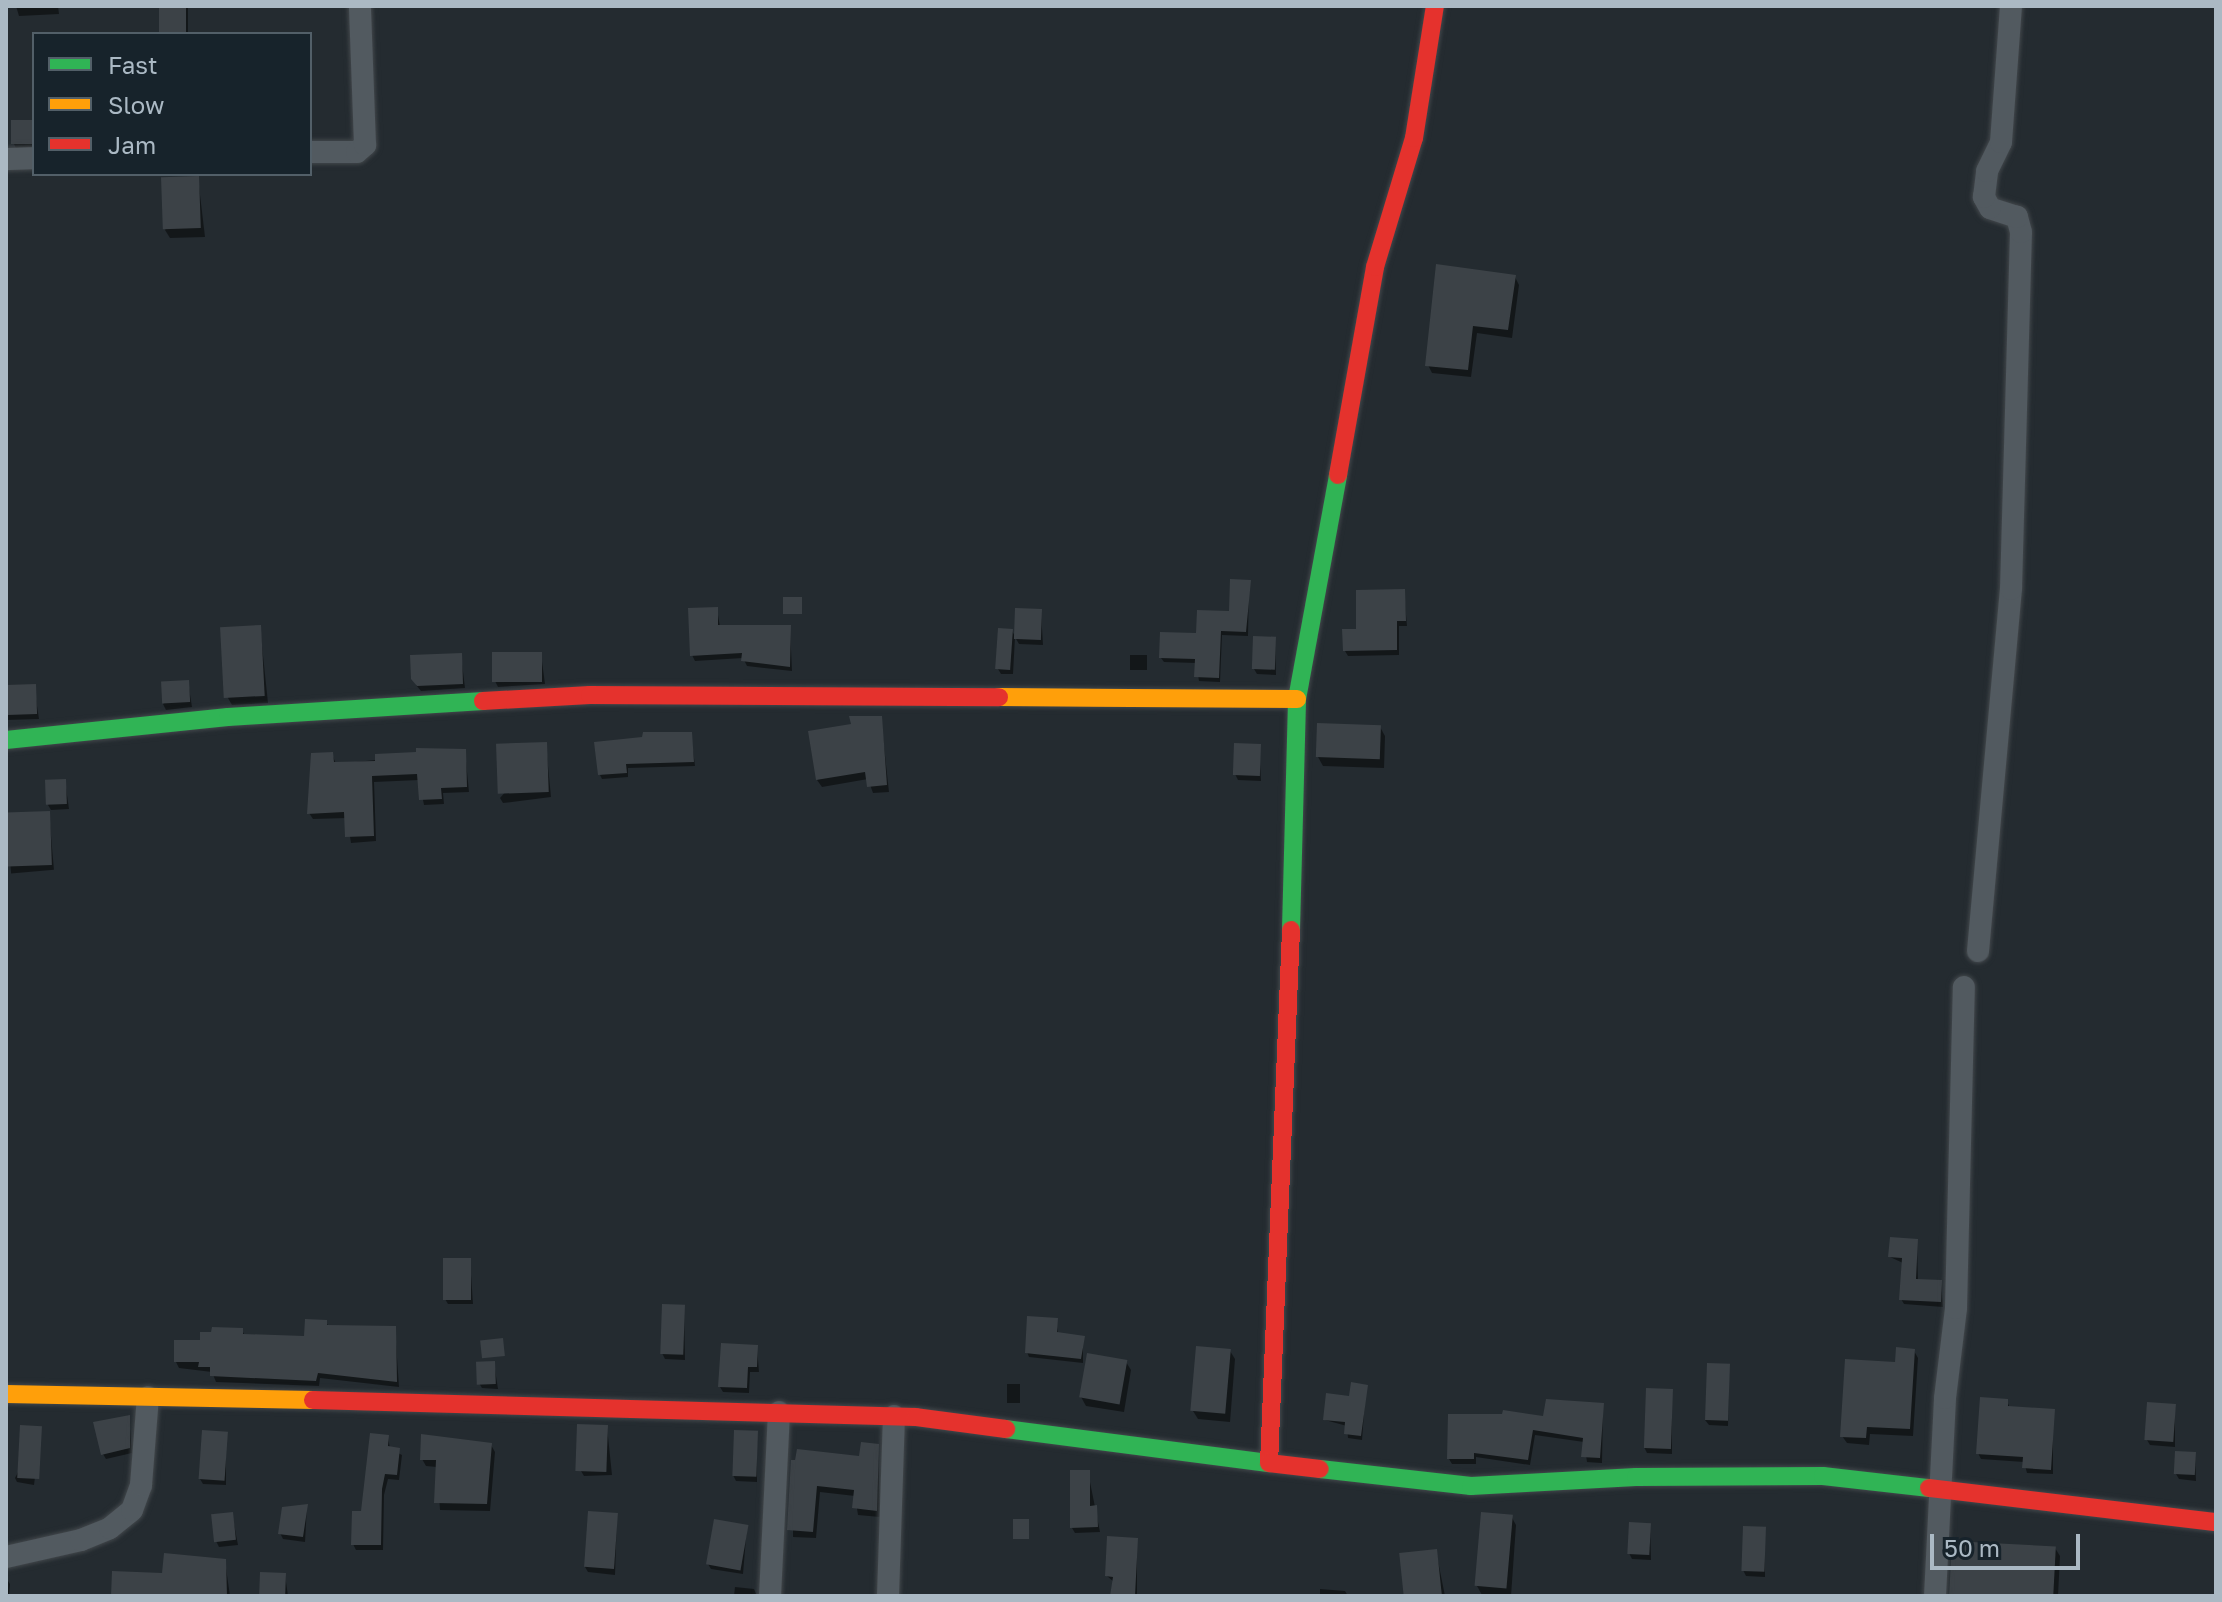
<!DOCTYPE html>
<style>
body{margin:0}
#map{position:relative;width:2222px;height:1602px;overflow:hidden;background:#242b30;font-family:"Golos Text",sans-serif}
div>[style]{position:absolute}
.shadow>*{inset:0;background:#0007;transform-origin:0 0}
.building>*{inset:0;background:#3c4247;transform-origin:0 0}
.roads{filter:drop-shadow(0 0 2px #42474b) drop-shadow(0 0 2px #42474b)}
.street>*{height:22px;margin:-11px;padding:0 11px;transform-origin:11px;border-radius:11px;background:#525a60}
.fast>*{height:18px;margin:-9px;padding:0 9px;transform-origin:9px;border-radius:9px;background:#30b455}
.slow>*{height:18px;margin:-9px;padding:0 9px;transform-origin:9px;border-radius:9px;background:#ff9f0a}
.jam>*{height:18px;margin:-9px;padding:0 9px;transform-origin:9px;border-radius:9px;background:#e5322d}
span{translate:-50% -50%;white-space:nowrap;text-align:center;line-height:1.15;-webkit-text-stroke:6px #17232b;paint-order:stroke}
.frame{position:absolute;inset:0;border:8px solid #abb9c4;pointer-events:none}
.legend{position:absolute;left:32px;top:32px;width:280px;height:144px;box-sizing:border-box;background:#17232b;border:2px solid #525f68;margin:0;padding:10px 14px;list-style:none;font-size:24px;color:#abb9c4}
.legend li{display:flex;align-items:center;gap:16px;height:40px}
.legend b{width:40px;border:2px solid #525f68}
.scale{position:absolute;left:1930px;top:1534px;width:150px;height:36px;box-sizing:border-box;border:4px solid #abb9c4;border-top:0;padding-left:10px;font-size:24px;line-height:28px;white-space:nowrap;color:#abb9c4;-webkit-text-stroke:6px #17232b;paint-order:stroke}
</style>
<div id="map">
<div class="shadow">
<div style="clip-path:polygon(16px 6px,58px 6px,59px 14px,19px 16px)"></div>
<div style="left:161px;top:6px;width:27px;height:28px"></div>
<div style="clip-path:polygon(34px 122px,34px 149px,17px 150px,14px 144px)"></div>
<div style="clip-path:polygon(198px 178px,205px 237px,170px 238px,165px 230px)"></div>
<div style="clip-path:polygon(1515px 277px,1519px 285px,1512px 338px,1477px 333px,1471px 377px,1432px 373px,1428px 365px)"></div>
<div style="clip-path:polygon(1249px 582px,1248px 636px,1222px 635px,1220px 682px,1199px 681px,1196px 663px,1164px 662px,1161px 658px,1231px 613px)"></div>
<div style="clip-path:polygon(1404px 591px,1407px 626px,1399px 626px,1399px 655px,1348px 656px,1345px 651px,1358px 631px)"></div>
<div style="clip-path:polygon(717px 609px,720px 627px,790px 627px,792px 671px,747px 666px,743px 658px,695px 661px,692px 655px)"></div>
<div style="clip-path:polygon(1041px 611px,1043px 645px,1019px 644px,1015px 637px,1013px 674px,1001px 674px,998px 669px,1012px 631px,1016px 638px)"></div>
<div style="clip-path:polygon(260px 627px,268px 703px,232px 705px,228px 698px)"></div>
<div style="clip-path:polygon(1275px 639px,1276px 675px,1257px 674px,1254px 669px)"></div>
<div style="clip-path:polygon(541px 654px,545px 684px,498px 687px,495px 681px)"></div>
<div style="clip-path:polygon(461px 655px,465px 688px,421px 691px,416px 685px)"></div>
<div style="left:1130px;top:655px;width:17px;height:15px"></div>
<div style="clip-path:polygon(188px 682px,192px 707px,166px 710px,163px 704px)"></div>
<div style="clip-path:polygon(34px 686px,39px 719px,6px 720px,6px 687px)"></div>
<div style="clip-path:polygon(881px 718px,889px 792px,873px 793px,868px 779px,822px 787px,817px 780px)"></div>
<div style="clip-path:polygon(1380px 727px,1385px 736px,1384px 768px,1323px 766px,1318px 757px)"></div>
<div style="clip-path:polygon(691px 734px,695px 766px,628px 768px,628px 777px,602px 779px,600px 775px)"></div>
<div style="clip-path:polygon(546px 745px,551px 797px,503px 803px,500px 798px)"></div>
<div style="clip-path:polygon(1259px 746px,1261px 781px,1238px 780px,1235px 774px)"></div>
<div style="clip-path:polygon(465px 751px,469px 792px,443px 793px,444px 804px,424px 805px,419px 780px,374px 782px,376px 841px,351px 843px,347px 818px,313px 819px,309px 813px,332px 754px,336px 764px)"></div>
<div style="clip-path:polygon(65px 781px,69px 809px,51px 810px,48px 805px)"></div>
<div style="left:49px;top:813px;width:57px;height:43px;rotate:85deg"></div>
<div style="clip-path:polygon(1917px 1241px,1918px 1281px,1941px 1282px,1943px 1307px,1904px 1304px,1901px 1299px,1903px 1263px,1890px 1257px)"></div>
<div style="clip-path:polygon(470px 1260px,473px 1304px,448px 1304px,445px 1299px)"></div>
<div style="clip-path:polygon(684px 1307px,685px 1360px,665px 1359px,662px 1353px)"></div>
<div style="clip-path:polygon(1056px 1320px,1058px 1334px,1083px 1338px,1083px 1363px,1029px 1357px,1027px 1352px)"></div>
<div style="clip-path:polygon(326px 1322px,329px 1327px,395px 1328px,399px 1387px,320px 1378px,319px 1386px,216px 1382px,212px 1372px,179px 1368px,176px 1362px,201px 1342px,242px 1330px,245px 1336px,306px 1338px)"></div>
<div style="clip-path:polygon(757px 1347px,759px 1372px,750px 1372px,749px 1393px,723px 1392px,720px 1387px)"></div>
<div style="clip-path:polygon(1230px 1351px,1235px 1359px,1230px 1422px,1198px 1419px,1193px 1411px)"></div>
<div style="clip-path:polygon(1914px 1351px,1918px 1358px,1913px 1436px,1870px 1434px,1869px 1445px,1847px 1443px,1842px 1436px,1897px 1364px)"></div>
<div style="clip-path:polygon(1126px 1362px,1131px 1370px,1124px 1412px,1086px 1406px,1081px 1397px)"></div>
<div style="clip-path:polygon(494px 1363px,498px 1389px,482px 1388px,479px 1383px)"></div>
<div style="clip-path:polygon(1729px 1366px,1728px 1426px,1709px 1425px,1705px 1420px)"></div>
<div style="left:1007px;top:1384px;width:13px;height:19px"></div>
<div style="clip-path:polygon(1366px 1387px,1362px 1440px,1348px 1438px,1347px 1426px,1325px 1420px)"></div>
<div style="clip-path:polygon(1672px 1391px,1672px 1454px,1647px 1453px,1644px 1447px)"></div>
<div style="clip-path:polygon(2007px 1401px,2010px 1408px,2053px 1411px,2053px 1474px,2027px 1473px,2024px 1462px,1981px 1459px,1978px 1453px)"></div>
<div style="clip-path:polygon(1603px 1405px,1602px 1463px,1587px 1462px,1584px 1442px,1535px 1435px,1530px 1465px,1476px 1457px,1476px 1464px,1452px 1464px,1449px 1459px,1545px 1418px)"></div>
<div style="clip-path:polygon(2175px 1406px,2175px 1447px,2150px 1445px,2147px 1440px)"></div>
<div style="clip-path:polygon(129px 1417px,132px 1453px,106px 1459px,103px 1454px)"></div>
<div style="clip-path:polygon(607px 1427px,612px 1475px,584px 1476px,581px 1471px)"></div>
<div style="clip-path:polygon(41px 1428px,34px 1485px,17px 1482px,15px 1478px)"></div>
<div style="clip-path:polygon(226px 1433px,226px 1485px,203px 1484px,200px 1479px)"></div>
<div style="clip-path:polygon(757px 1433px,757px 1482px,736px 1481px,733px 1475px)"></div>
<div style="clip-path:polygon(388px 1437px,390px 1449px,402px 1455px,399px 1480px,388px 1479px,384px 1495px,383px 1550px,356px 1550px,353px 1544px)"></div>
<div style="clip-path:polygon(491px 1445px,495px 1452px,490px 1511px,440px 1510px,437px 1467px,426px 1466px,422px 1459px)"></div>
<div style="clip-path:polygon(878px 1446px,880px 1517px,858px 1515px,855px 1496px,820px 1492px,816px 1538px,793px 1537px,793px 1462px,861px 1458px)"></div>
<div style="clip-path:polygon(2195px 1454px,2196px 1481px,2179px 1479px,2176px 1474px)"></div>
<div style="clip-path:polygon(1088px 1472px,1100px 1532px,1075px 1533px,1072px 1528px)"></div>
<div style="clip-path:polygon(307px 1506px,305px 1542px,283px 1539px,280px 1533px)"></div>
<div style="clip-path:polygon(232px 1514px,238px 1545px,219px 1547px,216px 1541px)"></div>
<div style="clip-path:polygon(617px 1515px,615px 1575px,588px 1572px,585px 1567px)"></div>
<div style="clip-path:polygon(1511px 1516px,1516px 1525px,1511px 1596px,1482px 1595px,1477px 1586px)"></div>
<div style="clip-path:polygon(1650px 1525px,1651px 1560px,1632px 1559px,1629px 1553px)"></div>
<div style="clip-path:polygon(747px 1526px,743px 1574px,711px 1569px,708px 1564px)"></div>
<div style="clip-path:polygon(1765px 1529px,1765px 1577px,1746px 1576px,1743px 1570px)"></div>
<div style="clip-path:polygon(1137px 1540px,1137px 1596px,1112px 1596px,1114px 1582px,1107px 1576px)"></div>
<div style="clip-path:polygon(2055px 1548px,2060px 1556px,2058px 1596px,1949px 1596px)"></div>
<div style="clip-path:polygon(1436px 1551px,1445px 1596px,1406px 1596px)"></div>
<div style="clip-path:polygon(225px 1561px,230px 1596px,113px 1596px,164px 1575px)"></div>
<div style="clip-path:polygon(285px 1575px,288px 1596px,261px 1596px)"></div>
<div style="clip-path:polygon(6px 1578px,10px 1584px,9px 1596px,6px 1596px)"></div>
<div style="clip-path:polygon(735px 1587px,754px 1589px,757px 1596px,734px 1596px)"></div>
<div style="clip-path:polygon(1320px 1589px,1345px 1591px,1348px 1596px,1320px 1596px)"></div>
</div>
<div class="building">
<div style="left:159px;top:6px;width:27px;height:28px"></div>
<div style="left:34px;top:120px;width:24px;height:23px;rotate:90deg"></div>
<div style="left:199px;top:176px;width:52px;height:38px;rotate:88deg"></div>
<div style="clip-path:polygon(1436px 264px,1516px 275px,1508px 330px,1473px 326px,1468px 370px,1425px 366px)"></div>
<div style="clip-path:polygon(1230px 579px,1251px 580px,1246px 632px,1221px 631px,1219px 678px,1194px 677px,1195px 659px,1159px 658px,1160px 632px,1196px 633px,1197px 610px,1229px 611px)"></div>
<div style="clip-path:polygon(1405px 589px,1406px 621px,1397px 621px,1397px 650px,1343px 651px,1342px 629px,1356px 629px,1356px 590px)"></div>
<div style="left:802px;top:597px;width:17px;height:19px;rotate:90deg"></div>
<div style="clip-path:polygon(718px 607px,718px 625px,791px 625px,790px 667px,741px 661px,742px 653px,690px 656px,688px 608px)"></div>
<div style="left:1015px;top:608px;width:27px;height:31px;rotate:2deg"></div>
<div style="left:261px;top:625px;width:71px;height:41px;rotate:87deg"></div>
<div style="left:998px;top:628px;width:15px;height:41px;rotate:4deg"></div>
<div style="left:1253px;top:636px;width:23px;height:33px;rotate:2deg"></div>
<div style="left:492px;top:652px;width:50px;height:30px"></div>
<div style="clip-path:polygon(462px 653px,463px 684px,417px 686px,411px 679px,410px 655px)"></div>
<div style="left:189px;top:680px;width:22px;height:28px;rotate:87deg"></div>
<div style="left:36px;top:684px;width:30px;height:30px;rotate:88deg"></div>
<div style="clip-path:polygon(849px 716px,882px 716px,887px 785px,867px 787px,865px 772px,816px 780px,808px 731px,851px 724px)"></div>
<div style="left:1317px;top:723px;width:64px;height:34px;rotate:2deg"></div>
<div style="clip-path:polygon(643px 732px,692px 732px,694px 762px,626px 764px,627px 773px,598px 775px,594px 742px,642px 737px)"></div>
<div style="left:547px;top:742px;width:50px;height:51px;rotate:88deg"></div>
<div style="left:1234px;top:743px;width:27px;height:32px;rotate:2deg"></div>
<div style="clip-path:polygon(416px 748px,466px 749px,467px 787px,441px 788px,442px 799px,419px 800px,417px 774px,372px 776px,374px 836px,345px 837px,344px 812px,307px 814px,311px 753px,333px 752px,334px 762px,375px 761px,375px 754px,416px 752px)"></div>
<div style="left:66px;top:779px;width:25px;height:21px;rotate:88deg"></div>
<div style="left:50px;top:811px;width:54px;height:44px;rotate:88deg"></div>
<div style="clip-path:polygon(1890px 1237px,1918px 1239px,1916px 1279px,1942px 1280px,1941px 1302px,1899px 1300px,1902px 1258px,1888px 1257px)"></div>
<div style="left:443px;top:1258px;width:28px;height:42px"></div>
<div style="left:662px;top:1304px;width:23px;height:50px;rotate:2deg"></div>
<div style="clip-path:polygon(1027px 1316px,1058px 1318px,1057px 1332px,1085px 1336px,1081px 1359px,1025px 1353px)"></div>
<div style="clip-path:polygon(305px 1319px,327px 1320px,327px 1325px,396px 1326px,397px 1382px,318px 1373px,316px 1381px,210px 1376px,210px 1367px,198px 1367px,199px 1362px,174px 1362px,174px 1340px,200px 1340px,200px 1332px,211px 1332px,212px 1327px,243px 1328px,243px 1334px,304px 1336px)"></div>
<div style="left:503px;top:1338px;width:18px;height:23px;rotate:84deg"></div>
<div style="clip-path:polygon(721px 1343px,758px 1345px,757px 1367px,748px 1367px,747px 1388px,718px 1387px)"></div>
<div style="left:1196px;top:1346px;width:35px;height:65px;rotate:5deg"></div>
<div style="clip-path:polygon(1896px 1347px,1915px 1349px,1910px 1429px,1867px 1427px,1866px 1438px,1840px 1437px,1845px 1359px,1895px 1362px)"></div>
<div style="left:1087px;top:1353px;width:41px;height:45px;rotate:10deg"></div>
<div style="left:495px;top:1361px;width:23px;height:19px;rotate:88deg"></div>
<div style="left:1707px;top:1363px;width:23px;height:57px;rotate:2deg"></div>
<div style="clip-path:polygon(1351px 1382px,1368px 1385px,1361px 1436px,1344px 1434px,1345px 1422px,1323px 1420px,1326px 1393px,1349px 1396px)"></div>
<div style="left:1646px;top:1388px;width:27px;height:60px;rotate:2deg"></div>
<div style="clip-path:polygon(1980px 1397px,2008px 1399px,2008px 1406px,2055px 1409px,2051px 1470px,2022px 1468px,2023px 1457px,1976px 1454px)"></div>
<div style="clip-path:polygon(1546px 1399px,1604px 1403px,1600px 1458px,1581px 1457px,1583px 1438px,1533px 1430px,1528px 1460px,1474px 1453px,1474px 1459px,1447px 1459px,1448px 1414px,1502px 1414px,1503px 1410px,1543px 1416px)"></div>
<div style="left:2147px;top:1402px;width:29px;height:38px;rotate:4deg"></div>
<div style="clip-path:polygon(130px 1415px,130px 1448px,101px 1455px,93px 1422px)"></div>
<div style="left:577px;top:1424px;width:31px;height:47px;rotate:2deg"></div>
<div style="left:20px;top:1425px;width:22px;height:53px;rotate:3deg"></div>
<div style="left:202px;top:1430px;width:26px;height:49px;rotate:4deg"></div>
<div style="left:734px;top:1430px;width:24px;height:46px;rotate:2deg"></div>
<div style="clip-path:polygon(370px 1433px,389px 1435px,388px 1446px,400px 1448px,397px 1475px,385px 1474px,382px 1489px,381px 1545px,351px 1545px,352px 1511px,361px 1511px)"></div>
<div style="clip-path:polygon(421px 1434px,492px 1443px,487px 1504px,434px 1503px,436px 1460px,420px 1460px)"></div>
<div style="clip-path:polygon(861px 1442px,879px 1444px,877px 1511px,852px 1508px,854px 1490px,817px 1486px,813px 1532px,787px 1530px,791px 1460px,795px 1460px,797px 1449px,859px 1456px)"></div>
<div style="left:2175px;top:1451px;width:21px;height:23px;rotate:3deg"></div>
<div style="clip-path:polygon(1070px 1470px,1090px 1470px,1090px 1506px,1097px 1505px,1098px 1527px,1070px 1528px)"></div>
<div style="clip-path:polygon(308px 1504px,303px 1537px,278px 1534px,282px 1507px)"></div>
<div style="left:588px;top:1511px;width:30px;height:56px;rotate:4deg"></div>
<div style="left:233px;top:1512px;width:28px;height:22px;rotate:84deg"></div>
<div style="left:1481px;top:1512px;width:32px;height:74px;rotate:5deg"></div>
<div style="left:714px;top:1519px;width:35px;height:46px;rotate:10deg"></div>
<div style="left:1029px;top:1519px;width:20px;height:16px;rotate:90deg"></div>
<div style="left:1629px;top:1522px;width:22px;height:32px;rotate:3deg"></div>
<div style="left:1743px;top:1526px;width:23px;height:45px;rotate:2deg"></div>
<div style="clip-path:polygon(1107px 1536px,1138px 1538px,1135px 1596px,1110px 1596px,1113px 1577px,1105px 1576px)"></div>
<div style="left:1952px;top:1541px;width:104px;height:55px;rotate:3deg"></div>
<div style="left:1437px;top:1549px;width:47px;height:38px;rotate:84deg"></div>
<div style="clip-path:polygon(164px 1553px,226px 1559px,227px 1596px,111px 1596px,112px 1571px,162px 1573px)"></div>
<div style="left:260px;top:1572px;width:26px;height:24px;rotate:2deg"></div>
</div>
<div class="roads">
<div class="street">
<div style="left:310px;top:152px;width:47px"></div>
<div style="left:357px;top:152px;width:11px;rotate:-41deg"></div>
<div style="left:365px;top:145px;width:139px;rotate:-92.1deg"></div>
<div style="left:6px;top:159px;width:28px;rotate:-2deg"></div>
<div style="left:1978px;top:951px;width:364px;rotate:-84.8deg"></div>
<div style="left:2011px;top:589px;width:357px;rotate:-88.4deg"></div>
<div style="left:2021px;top:232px;width:16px;rotate:-105deg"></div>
<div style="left:2017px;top:217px;width:28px;rotate:-162deg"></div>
<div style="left:1990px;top:208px;width:13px;rotate:-119deg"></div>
<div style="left:1984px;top:197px;width:26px;rotate:-83deg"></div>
<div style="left:1987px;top:171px;width:32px;rotate:-64deg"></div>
<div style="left:2001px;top:142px;width:136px;rotate:-85.8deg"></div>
<div style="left:6px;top:1557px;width:77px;rotate:-12.8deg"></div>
<div style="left:81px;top:1540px;width:31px;rotate:-22deg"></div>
<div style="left:110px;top:1528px;width:28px;rotate:-39deg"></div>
<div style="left:132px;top:1510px;width:27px;rotate:-70deg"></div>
<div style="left:141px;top:1485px;width:88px;rotate:-85.5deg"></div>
<div style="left:770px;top:1596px;width:184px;rotate:-87.2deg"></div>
<div style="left:888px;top:1596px;width:180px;rotate:-88.1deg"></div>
<div style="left:1935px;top:1596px;width:198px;rotate:-87.1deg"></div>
<div style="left:1945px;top:1398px;width:91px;rotate:-83deg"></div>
<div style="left:1956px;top:1308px;width:321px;rotate:-88.6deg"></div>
</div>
<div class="fast">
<div style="left:6px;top:740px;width:223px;rotate:-5.9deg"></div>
<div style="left:228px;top:717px;width:256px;rotate:-3.6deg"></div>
<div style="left:1291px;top:930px;width:231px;rotate:-88.5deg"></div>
<div style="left:1297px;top:699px;width:228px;rotate:-79.6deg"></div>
<div style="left:1006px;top:1429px;width:265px;rotate:7.4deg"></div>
<div style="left:1320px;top:1469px;width:152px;rotate:6.4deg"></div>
<div style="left:1471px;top:1486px;width:165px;rotate:-3.1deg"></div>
<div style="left:1636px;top:1477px;width:187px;rotate:-0.3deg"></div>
<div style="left:1823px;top:1476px;width:107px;rotate:6.5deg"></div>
</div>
<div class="slow">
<div style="left:999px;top:697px;width:298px;rotate:0.4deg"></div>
<div style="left:6px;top:1394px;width:307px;rotate:1.1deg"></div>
</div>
<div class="jam">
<div style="left:1338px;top:475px;width:211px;rotate:-79.9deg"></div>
<div style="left:1375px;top:267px;width:135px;rotate:-73.2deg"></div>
<div style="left:1414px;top:138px;width:134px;rotate:-81deg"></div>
<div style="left:483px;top:701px;width:107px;rotate:-3.2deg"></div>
<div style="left:590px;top:695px;width:409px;rotate:0.3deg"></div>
<div style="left:1291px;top:930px;width:533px;rotate:92.36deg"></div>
<div style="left:1269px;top:1463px;width:51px;rotate:6.7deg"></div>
<div style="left:313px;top:1400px;width:603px;rotate:1.61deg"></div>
<div style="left:916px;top:1417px;width:91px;rotate:7.6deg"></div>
<div style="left:1929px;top:1488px;width:289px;rotate:6.8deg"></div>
</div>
</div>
<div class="frame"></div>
<ul class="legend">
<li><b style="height:10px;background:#30b455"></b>Fast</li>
<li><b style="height:10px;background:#ff9f0a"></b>Slow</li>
<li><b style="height:10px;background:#e5322d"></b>Jam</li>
</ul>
<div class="scale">50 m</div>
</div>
